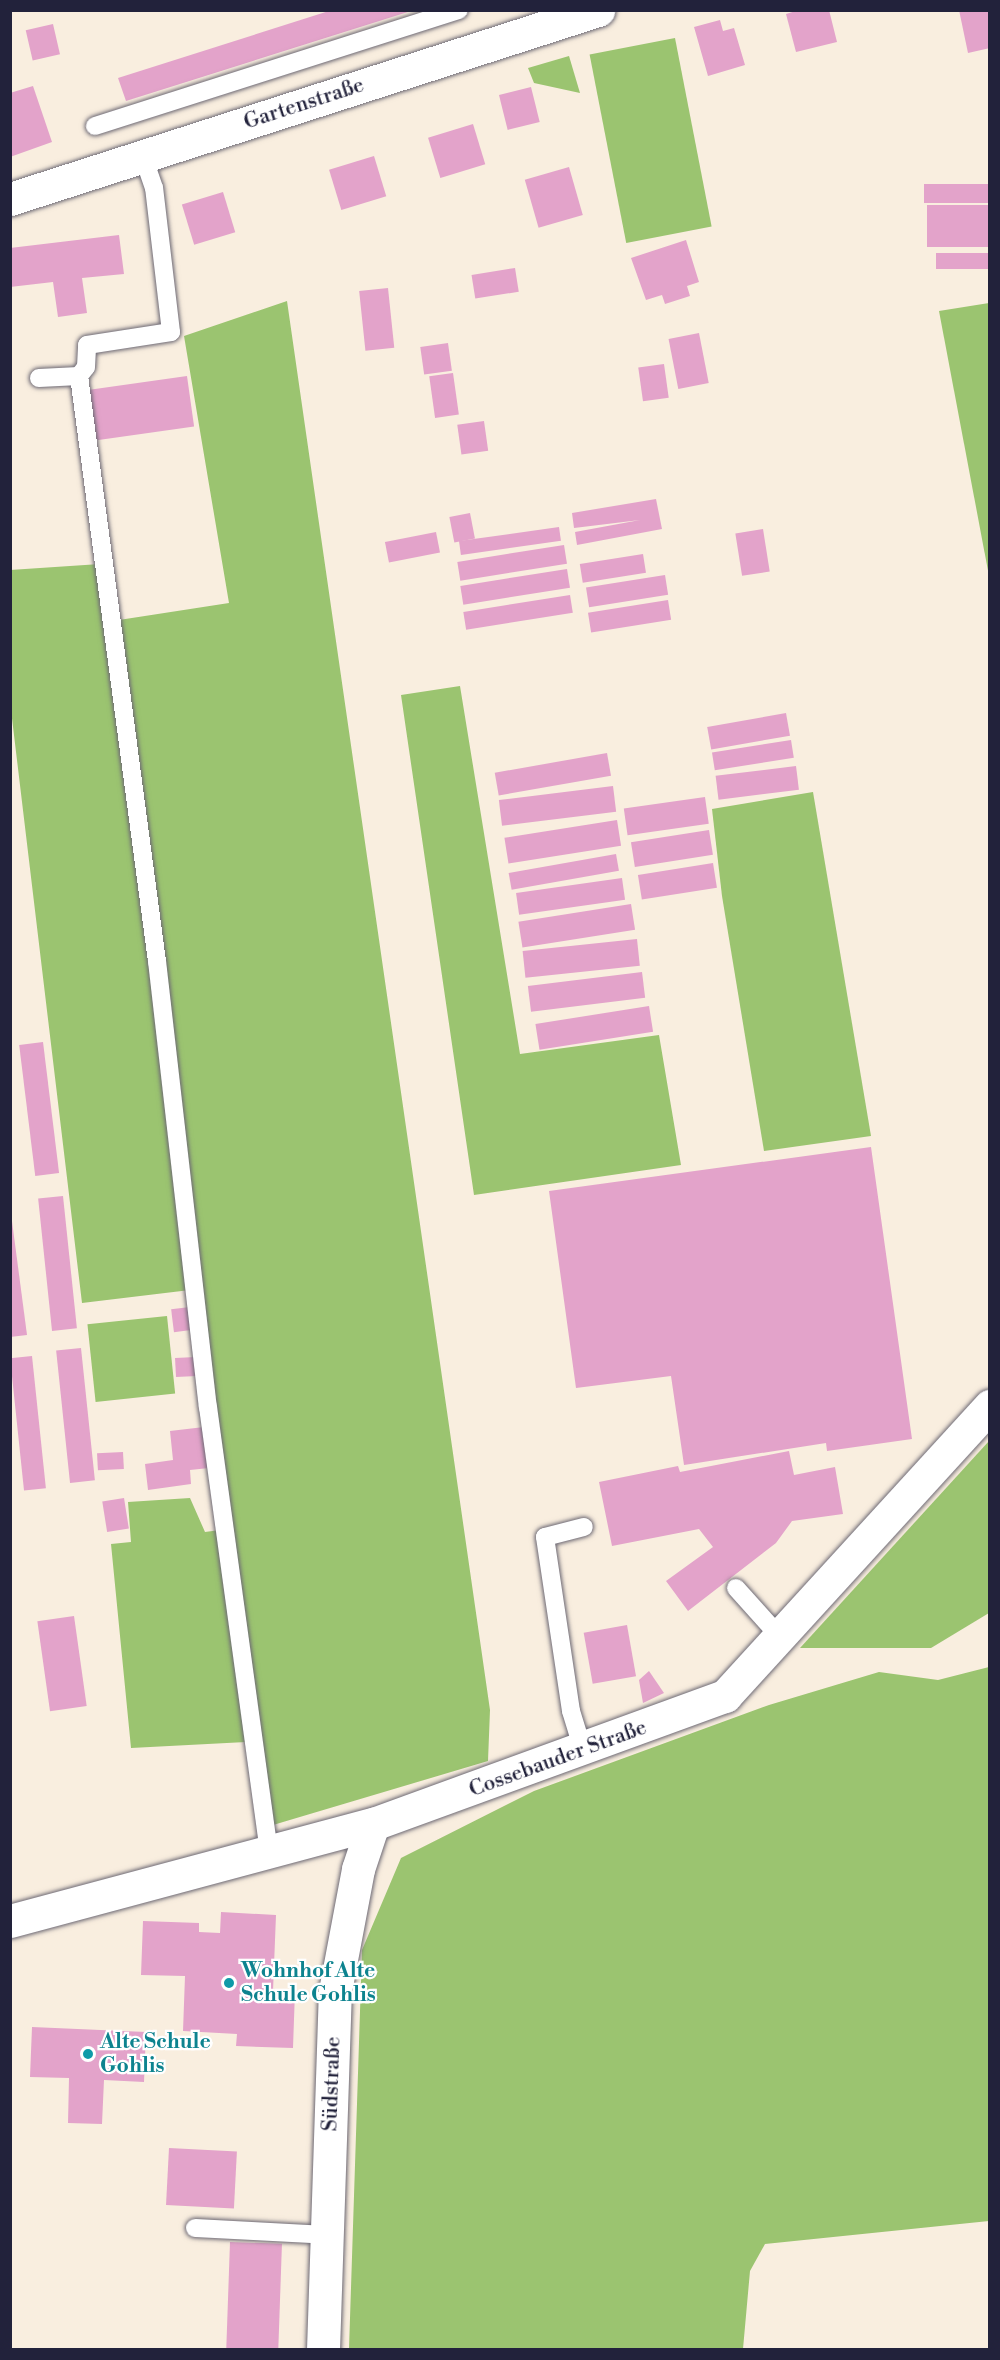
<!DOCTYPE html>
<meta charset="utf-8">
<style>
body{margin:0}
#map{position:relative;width:1000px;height:2360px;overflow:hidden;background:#f9eedf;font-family:"Libre Bodoni",serif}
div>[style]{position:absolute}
.green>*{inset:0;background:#9bc470;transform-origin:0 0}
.building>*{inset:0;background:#e3a3ca;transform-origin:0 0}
.roads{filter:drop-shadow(0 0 2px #6d6974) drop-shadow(0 0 2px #6d6974)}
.lane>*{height:18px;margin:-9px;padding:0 9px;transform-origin:9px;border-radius:9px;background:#fff}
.street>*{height:33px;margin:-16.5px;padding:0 16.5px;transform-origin:16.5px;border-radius:16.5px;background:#fff}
.dots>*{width:16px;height:16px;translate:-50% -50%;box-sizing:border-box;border:3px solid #fff;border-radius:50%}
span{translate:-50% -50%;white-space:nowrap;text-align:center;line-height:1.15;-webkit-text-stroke:4.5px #fff;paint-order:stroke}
.street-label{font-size:21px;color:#22223b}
.culture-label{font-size:21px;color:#0d838f;font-weight:700}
.left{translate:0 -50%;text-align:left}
.frame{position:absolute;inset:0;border:12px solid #22223b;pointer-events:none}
</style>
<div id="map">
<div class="green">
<div style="left:675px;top:38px;width:192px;height:87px;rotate:79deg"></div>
<div style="clip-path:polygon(569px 56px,580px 93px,534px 83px,528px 68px)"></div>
<div style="clip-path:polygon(287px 301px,490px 1710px,488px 1761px,273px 1825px,246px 1742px,131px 1748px,111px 1544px,131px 1542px,128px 1502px,190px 1498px,205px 1532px,220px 1530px,190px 1290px,82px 1303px,11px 710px,10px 570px,100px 564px,106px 622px,229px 603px,184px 336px)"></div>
<div style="clip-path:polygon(989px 303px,990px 303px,989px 576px,939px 311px)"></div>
<div style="clip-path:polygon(460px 686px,520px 1054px,659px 1035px,681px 1165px,474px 1195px,401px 695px)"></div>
<div style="clip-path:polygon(813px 792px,871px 1136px,764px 1151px,722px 896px,712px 809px)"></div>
<div style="left:167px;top:1316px;width:78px;height:80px;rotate:84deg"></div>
<div style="clip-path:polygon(989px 1441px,989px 1613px,931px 1648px,800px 1648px)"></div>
<div style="clip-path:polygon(989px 1667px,989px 2221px,765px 2244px,750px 2271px,743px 2349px,349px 2349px,362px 1950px,401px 1858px,534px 1791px,769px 1705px,879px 1672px,938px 1680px)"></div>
</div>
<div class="building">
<div style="clip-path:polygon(332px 10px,411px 11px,126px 101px,118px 78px)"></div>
<div style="clip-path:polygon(799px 10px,829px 10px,837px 42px,796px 52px,786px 14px)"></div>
<div style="clip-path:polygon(959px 10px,990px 10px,990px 48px,968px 53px)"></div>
<div style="clip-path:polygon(720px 20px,723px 31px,734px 28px,745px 65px,708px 76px,694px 27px)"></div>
<div style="left:53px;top:24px;width:31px;height:28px;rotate:77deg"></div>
<div style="clip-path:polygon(33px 86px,52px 142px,10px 157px,10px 93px)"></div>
<div style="left:531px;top:87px;width:36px;height:33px;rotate:76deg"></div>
<div style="left:473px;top:124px;width:42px;height:47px;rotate:73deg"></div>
<div style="left:374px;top:156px;width:42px;height:47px;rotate:73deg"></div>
<div style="left:569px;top:167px;width:50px;height:46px;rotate:74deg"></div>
<div style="left:990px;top:184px;width:19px;height:66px;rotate:90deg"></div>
<div style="left:223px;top:192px;width:42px;height:43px;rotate:73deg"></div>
<div style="left:990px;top:205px;width:42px;height:63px;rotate:90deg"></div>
<div style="clip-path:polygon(119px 235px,124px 274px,82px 278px,87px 313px,58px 317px,53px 282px,10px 287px,10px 248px)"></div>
<div style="clip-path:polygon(686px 240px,699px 282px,687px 286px,690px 296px,665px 304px,662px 295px,646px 300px,631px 258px)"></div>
<div style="left:990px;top:253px;width:16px;height:54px;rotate:90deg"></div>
<div style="left:515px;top:268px;width:24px;height:44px;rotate:81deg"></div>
<div style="left:388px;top:288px;width:60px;height:29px;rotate:84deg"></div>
<div style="left:699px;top:333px;width:51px;height:31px;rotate:79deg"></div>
<div style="left:448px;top:343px;width:28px;height:28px;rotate:82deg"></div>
<div style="left:664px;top:364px;width:34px;height:26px;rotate:82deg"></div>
<div style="left:453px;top:373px;width:42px;height:24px;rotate:82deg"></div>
<div style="left:187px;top:376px;width:51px;height:100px;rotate:82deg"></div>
<div style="left:484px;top:421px;width:30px;height:27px;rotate:82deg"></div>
<div style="clip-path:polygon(656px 499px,662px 529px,577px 545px,575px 532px,640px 520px,574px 528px,572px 513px)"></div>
<div style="left:470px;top:513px;width:26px;height:21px;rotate:79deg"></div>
<div style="left:559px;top:527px;width:14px;height:101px;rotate:82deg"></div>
<div style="left:763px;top:529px;width:43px;height:28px;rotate:81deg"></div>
<div style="left:436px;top:532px;width:21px;height:52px;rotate:79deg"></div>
<div style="left:564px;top:545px;width:19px;height:108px;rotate:81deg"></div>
<div style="left:643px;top:554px;width:19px;height:64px;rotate:81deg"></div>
<div style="left:567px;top:569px;width:19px;height:108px;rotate:81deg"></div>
<div style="left:665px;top:575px;width:20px;height:80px;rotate:81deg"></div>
<div style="left:570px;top:595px;width:18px;height:108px;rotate:81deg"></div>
<div style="left:668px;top:600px;width:20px;height:81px;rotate:81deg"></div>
<div style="left:786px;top:713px;width:23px;height:80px;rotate:80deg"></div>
<div style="left:791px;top:740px;width:18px;height:80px;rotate:81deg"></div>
<div style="left:607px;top:753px;width:23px;height:114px;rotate:80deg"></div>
<div style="left:796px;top:766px;width:24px;height:81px;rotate:83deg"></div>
<div style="left:613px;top:786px;width:26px;height:115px;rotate:83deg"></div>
<div style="left:705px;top:797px;width:27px;height:82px;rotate:82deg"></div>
<div style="left:617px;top:820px;width:26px;height:114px;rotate:81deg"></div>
<div style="left:709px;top:830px;width:25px;height:79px;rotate:81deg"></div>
<div style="left:616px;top:854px;width:17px;height:109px;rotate:80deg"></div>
<div style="left:713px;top:863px;width:25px;height:76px;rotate:81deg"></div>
<div style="left:622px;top:878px;width:22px;height:107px;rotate:82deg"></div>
<div style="left:631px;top:904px;width:26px;height:114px;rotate:81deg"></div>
<div style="left:637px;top:939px;width:27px;height:115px;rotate:84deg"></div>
<div style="left:642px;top:972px;width:26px;height:115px;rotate:83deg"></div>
<div style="left:649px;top:1006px;width:26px;height:115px;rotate:81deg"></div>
<div style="left:43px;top:1042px;width:132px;height:24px;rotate:83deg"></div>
<div style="clip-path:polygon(871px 1147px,912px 1439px,827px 1451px,826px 1443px,684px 1465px,671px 1376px,576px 1388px,549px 1191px)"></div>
<div style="left:63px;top:1196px;width:133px;height:25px;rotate:84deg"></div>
<div style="clip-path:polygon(10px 1206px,27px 1335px,10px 1337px)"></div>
<div style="left:190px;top:1307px;width:23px;height:19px;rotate:83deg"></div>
<div style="left:81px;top:1348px;width:133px;height:25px;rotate:84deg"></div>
<div style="left:32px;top:1356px;width:133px;height:22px;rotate:84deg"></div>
<div style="left:196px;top:1357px;width:19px;height:21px;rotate:87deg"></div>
<div style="clip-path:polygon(204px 1427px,209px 1468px,190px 1470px,191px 1484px,148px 1490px,145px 1464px,173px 1460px,170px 1431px)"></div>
<div style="clip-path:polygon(789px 1451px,794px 1475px,835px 1467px,843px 1514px,792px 1521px,776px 1543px,688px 1611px,666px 1581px,713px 1547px,699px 1529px,612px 1546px,599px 1482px,678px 1466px,680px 1472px)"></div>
<div style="left:123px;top:1452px;width:17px;height:26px;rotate:87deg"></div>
<div style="left:124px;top:1498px;width:31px;height:22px;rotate:81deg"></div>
<div style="left:74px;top:1616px;width:91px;height:37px;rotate:82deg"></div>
<div style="left:627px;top:1625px;width:52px;height:44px;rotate:80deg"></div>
<div style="clip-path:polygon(649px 1671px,664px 1693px,643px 1703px,639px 1680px)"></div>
<div style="clip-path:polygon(221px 1912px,276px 1915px,273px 1991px,295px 1991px,293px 2048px,236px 2046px,237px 2034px,183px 2031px,185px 1976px,141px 1975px,143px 1921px,199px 1923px,199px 1932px,220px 1933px)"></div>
<div style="clip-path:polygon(32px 2027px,146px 2032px,144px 2082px,104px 2080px,102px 2124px,68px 2123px,69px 2078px,30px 2077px)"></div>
<div style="left:169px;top:2148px;width:68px;height:57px;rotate:3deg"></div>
<div style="left:230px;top:2242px;width:52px;height:107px;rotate:2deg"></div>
</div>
<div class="roads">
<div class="lane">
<div style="left:95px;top:126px;width:382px;rotate:-17.7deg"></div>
<div style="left:79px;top:376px;width:590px;rotate:82.41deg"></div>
<div style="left:157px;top:961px;width:449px;rotate:83.5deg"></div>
<div style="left:208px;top:1407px;width:449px;rotate:82.2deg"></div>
<div style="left:39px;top:378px;width:40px;rotate:-2.9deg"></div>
<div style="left:79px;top:376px;width:11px;rotate:-52deg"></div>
<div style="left:86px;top:367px;width:22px;rotate:-87deg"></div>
<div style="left:87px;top:345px;width:85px;rotate:-8.8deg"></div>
<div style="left:171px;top:332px;width:145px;rotate:-96.7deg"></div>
<div style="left:154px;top:188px;width:34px;rotate:-109deg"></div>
<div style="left:736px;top:1588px;width:64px;rotate:48.1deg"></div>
<div style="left:583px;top:1750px;width:41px;rotate:-107.1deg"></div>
<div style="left:571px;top:1711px;width:176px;rotate:-98.5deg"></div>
<div style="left:545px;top:1537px;width:40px;rotate:-14.4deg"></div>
<div style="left:195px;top:2228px;width:132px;rotate:3deg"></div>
</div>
<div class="street">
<div style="left:10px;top:199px;width:618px;rotate:-17.82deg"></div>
<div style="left:10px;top:1921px;width:376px;rotate:-15deg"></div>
<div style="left:373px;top:1824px;width:375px;rotate:-20deg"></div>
<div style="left:725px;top:1696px;width:393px;rotate:-47.6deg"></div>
<div style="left:323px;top:2350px;width:359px;rotate:-88.1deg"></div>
<div style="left:335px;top:1991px;width:124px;rotate:-79.3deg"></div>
<div style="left:358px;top:1869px;width:47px;rotate:-71.6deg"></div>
</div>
</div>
<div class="dots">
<div style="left:229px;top:1983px;background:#0f9aa8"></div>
<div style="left:88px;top:2054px;background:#0f9aa8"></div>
</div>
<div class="street-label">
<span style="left:304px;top:104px;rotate:-18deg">Gartenstraße</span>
<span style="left:558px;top:1759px;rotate:-20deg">Cossebauder Straße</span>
<span style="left:332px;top:2084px;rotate:-88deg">Südstraße</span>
</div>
<div class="culture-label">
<span class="left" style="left:241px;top:1983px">Wohnhof Alte<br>Schule Gohlis</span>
<span class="left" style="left:100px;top:2054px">Alte Schule<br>Gohlis</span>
</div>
<div class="frame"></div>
</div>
